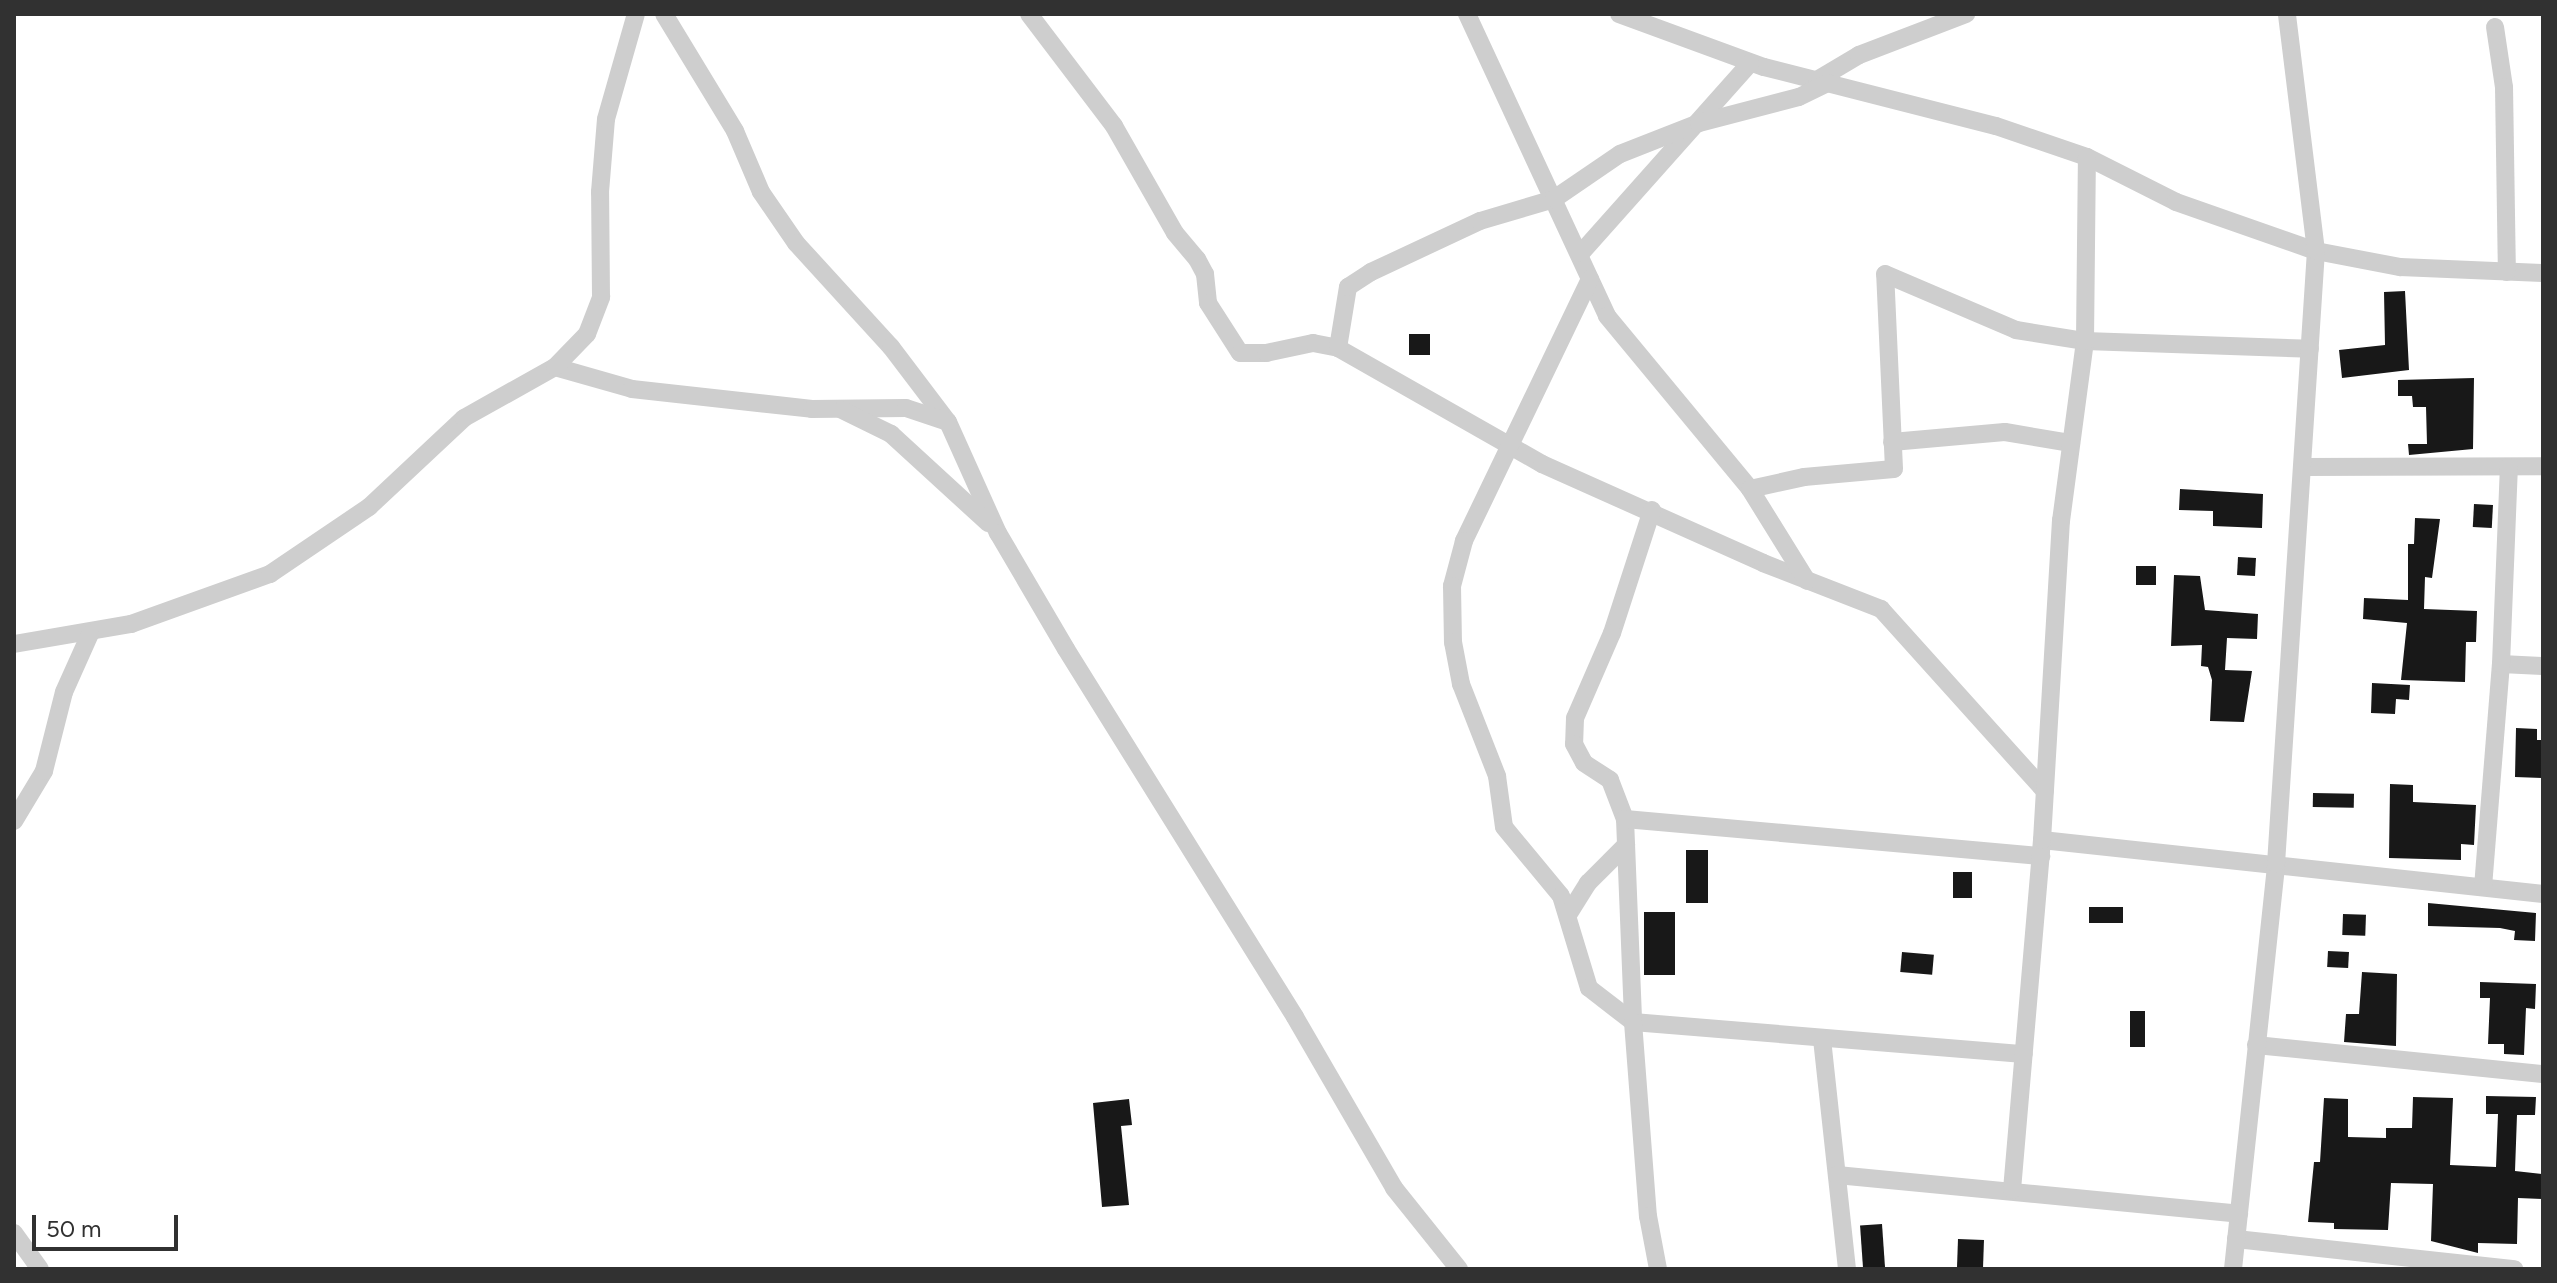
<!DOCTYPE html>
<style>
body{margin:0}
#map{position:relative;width:2557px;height:1283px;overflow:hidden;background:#fff;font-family:Figtree,sans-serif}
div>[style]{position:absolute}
.building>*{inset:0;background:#181818;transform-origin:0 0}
.street>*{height:18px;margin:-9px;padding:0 9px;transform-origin:9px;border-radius:9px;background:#cecece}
span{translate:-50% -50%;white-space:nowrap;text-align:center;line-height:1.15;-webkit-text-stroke:8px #fff;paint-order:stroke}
.frame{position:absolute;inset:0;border:16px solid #313131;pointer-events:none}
.scale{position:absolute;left:32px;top:1215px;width:146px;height:36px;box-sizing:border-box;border:4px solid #313131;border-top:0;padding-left:10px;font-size:24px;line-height:28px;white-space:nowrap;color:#313131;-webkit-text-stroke:6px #fff;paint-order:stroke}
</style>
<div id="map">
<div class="building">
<div style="clip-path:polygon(2405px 291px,2409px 370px,2342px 378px,2339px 350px,2385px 345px,2384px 292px)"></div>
<div style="left:1409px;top:334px;width:21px;height:21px"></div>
<div style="clip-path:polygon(2474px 378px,2473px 449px,2409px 455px,2408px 444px,2427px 444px,2426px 407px,2413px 407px,2412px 396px,2398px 396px,2398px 380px)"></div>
<div style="clip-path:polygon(2180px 489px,2263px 494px,2262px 528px,2213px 526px,2213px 511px,2179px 510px)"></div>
<div style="left:2474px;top:504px;width:19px;height:23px;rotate:3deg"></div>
<div style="clip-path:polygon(2415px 518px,2440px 519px,2432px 578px,2425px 577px,2424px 609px,2477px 611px,2476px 642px,2466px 642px,2465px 682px,2401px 680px,2407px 623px,2363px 619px,2364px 598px,2408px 600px,2408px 544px,2414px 544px)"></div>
<div style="left:2238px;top:557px;width:18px;height:18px;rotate:3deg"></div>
<div style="left:2136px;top:566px;width:20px;height:19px"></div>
<div style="clip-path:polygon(2174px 575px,2200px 576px,2205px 610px,2258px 614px,2257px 639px,2227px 638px,2225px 670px,2252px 671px,2244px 722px,2210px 721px,2212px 680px,2208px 667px,2201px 666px,2202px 645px,2171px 646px)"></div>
<div style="clip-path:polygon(2372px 683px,2410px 685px,2409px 700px,2396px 699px,2395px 714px,2371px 713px)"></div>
<div style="clip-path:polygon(2516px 728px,2537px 729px,2537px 740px,2543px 740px,2543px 778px,2515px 777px)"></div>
<div style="clip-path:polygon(2390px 784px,2413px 785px,2413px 802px,2476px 805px,2474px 845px,2461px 844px,2461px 860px,2389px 858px)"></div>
<div style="left:2313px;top:793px;width:41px;height:14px;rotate:1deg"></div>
<div style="left:1686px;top:850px;width:22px;height:53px"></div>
<div style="left:1972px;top:872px;width:26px;height:19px;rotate:90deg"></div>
<div style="clip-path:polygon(2428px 903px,2536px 913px,2535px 941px,2514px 940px,2515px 931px,2500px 928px,2428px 926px)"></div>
<div style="left:2123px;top:907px;width:16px;height:34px;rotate:90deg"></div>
<div style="left:1644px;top:912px;width:31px;height:63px"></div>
<div style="left:2343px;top:914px;width:23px;height:21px;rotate:2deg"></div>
<div style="left:2328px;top:951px;width:21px;height:16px;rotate:3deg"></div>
<div style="left:1902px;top:952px;width:32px;height:20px;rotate:5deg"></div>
<div style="clip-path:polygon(2362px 972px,2397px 974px,2396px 1046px,2344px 1042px,2346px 1014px,2359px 1014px)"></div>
<div style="clip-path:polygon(2480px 982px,2536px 984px,2535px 1009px,2526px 1008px,2524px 1055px,2504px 1054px,2504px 1044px,2488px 1044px,2490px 998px,2480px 998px)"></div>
<div style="left:2130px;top:1011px;width:15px;height:36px"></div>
<div style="clip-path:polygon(2486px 1096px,2536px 1097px,2535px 1115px,2517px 1115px,2515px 1171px,2543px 1174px,2543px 1199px,2518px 1198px,2517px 1244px,2478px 1243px,2478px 1253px,2431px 1241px,2433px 1184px,2391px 1183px,2388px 1230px,2334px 1229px,2334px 1223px,2308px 1222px,2314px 1162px,2320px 1162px,2324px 1098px,2348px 1099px,2348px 1137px,2386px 1138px,2386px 1128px,2412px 1128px,2413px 1097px,2453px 1098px,2450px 1165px,2496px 1167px,2498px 1114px,2486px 1114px)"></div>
<div style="clip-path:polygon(1129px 1099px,1132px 1125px,1121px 1126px,1129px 1205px,1102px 1207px,1093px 1103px)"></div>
<div style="left:1882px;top:1224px;width:45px;height:22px;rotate:86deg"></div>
<div style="left:1958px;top:1239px;width:26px;height:30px;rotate:2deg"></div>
</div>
<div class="street">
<div style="left:664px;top:14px;width:137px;rotate:58.7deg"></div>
<div style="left:735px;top:131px;width:66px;rotate:66.9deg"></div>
<div style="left:761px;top:192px;width:62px;rotate:55.5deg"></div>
<div style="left:796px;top:243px;width:141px;rotate:47.6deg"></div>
<div style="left:891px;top:347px;width:94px;rotate:52.8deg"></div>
<div style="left:948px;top:422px;width:122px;rotate:65.8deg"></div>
<div style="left:998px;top:533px;width:134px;rotate:59.6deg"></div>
<div style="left:1066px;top:649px;width:433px;rotate:58.1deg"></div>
<div style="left:1295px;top:1017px;width:198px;rotate:59.9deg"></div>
<div style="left:1394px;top:1188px;width:104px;rotate:51.3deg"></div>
<div style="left:1029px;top:14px;width:141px;rotate:52.8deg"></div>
<div style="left:1114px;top:126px;width:123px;rotate:60.3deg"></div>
<div style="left:1175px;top:233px;width:34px;rotate:50deg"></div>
<div style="left:1197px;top:259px;width:17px;rotate:62deg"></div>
<div style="left:1205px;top:274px;width:29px;rotate:84deg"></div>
<div style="left:1208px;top:303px;width:59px;rotate:57.4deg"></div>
<div style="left:1240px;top:353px;width:26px"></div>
<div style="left:1266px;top:353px;width:48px;rotate:-12deg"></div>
<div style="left:1313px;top:343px;width:25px;rotate:11deg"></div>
<div style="left:1338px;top:348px;width:235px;rotate:29.6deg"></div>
<div style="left:1542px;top:464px;width:242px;rotate:24.1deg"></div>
<div style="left:1763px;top:563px;width:127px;rotate:21.3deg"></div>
<div style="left:1881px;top:609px;width:245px;rotate:48deg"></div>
<div style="left:1467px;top:14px;width:333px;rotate:65.1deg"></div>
<div style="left:1607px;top:316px;width:224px;rotate:50.4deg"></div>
<div style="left:1750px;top:489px;width:108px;rotate:58.2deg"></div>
<div style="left:1619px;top:14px;width:154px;rotate:20.1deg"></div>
<div style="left:1764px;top:67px;width:239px;rotate:14.3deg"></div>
<div style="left:1996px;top:126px;width:96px;rotate:18.8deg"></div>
<div style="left:2087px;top:157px;width:100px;rotate:26.8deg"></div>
<div style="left:2176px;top:202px;width:148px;rotate:19.3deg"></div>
<div style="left:2316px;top:251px;width:86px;rotate:10.8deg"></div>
<div style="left:2400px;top:267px;width:143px;rotate:2.4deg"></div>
<div style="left:2495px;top:27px;width:61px;rotate:81.5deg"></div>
<div style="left:2504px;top:87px;width:185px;rotate:89.1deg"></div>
<div style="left:1817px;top:80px;width:49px;rotate:-30.8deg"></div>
<div style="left:1859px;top:55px;width:115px;rotate:-21deg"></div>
<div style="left:1581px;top:253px;width:254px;rotate:-48.3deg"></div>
<div style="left:1590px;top:279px;width:291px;rotate:115.7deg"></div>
<div style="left:1464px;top:541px;width:47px;rotate:104.9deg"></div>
<div style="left:1452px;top:586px;width:56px;rotate:89deg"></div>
<div style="left:1453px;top:642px;width:43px;rotate:79.2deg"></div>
<div style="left:1461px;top:684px;width:99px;rotate:68.6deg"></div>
<div style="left:1497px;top:776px;width:51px;rotate:82.2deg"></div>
<div style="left:1504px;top:827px;width:89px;rotate:50.4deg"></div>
<div style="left:1561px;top:896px;width:96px;rotate:73.1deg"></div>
<div style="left:1589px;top:988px;width:56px;rotate:37.7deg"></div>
<div style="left:1633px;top:1022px;width:392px;rotate:4.7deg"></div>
<div style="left:1338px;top:348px;width:62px;rotate:-80.7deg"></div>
<div style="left:1348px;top:287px;width:27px;rotate:-33deg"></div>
<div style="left:1371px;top:272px;width:120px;rotate:-25.1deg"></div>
<div style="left:1480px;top:221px;width:77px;rotate:-16.6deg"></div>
<div style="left:1554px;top:199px;width:80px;rotate:-34.3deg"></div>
<div style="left:1620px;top:154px;width:85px;rotate:-21.4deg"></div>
<div style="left:1699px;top:123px;width:103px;rotate:-14.6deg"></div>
<div style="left:1799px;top:97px;width:32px;rotate:-26deg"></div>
<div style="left:555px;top:367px;width:80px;rotate:15.9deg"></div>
<div style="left:632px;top:389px;width:181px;rotate:6.3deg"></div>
<div style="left:812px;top:409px;width:94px;rotate:-0.6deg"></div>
<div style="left:906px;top:408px;width:44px;rotate:18.4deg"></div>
<div style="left:842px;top:410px;width:55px;rotate:26.1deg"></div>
<div style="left:891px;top:434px;width:132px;rotate:42.5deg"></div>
<div style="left:1892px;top:442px;width:113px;rotate:-5.1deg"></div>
<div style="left:2005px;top:432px;width:67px;rotate:9.5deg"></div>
<div style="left:2302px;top:467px;width:241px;rotate:-0.2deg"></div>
<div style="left:1750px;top:489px;width:55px;rotate:-12.5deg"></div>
<div style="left:1804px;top:477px;width:90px;rotate:-5.1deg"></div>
<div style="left:1894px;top:469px;width:195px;rotate:-92.6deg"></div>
<div style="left:1885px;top:274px;width:142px;rotate:23.1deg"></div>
<div style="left:2016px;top:330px;width:70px;rotate:9.1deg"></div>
<div style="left:2085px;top:341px;width:225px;rotate:2deg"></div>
<div style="left:1652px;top:510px;width:129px;rotate:108deg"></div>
<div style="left:1612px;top:633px;width:93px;rotate:113.5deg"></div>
<div style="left:1575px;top:718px;width:26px;rotate:92deg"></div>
<div style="left:1574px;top:744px;width:21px;rotate:62deg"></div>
<div style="left:1584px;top:763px;width:31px;rotate:33deg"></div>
<div style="left:1610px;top:780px;width:42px;rotate:69deg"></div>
<div style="left:1625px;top:819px;width:203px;rotate:87.7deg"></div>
<div style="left:1633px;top:1022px;width:195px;rotate:85.6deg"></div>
<div style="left:1648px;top:1216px;width:54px;rotate:79.3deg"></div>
<div style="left:14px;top:644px;width:119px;rotate:-9.7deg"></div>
<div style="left:131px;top:624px;width:148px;rotate:-19.8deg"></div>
<div style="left:270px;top:574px;width:120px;rotate:-34.1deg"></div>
<div style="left:369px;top:507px;width:130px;rotate:-43.1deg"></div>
<div style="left:464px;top:418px;width:104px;rotate:-29.3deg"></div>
<div style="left:555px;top:367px;width:46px;rotate:-45.9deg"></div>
<div style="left:587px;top:334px;width:40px;rotate:-69deg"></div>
<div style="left:601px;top:297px;width:105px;rotate:-90.5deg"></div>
<div style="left:600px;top:192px;width:73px;rotate:-85.3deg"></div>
<div style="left:606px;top:119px;width:109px;rotate:-74.1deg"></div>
<div style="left:2501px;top:664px;width:42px;rotate:2.7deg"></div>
<div style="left:1625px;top:819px;width:418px;rotate:5.1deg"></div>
<div style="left:14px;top:821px;width:58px;rotate:-59deg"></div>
<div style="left:44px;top:771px;width:81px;rotate:-75.8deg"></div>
<div style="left:64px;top:692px;width:64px;rotate:-65.9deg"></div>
<div style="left:2042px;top:840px;width:504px;rotate:6.15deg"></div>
<div style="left:2483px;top:887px;width:224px;rotate:-85.4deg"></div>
<div style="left:2501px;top:664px;width:197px;rotate:-87.7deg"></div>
<div style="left:1568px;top:915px;width:38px;rotate:-58deg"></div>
<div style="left:1588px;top:883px;width:54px;rotate:-45deg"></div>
<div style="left:1822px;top:1039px;width:231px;rotate:83.8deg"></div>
<div style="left:2256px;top:1045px;width:288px;rotate:5.8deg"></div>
<div style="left:1837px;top:1175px;width:404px;rotate:5.5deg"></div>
<div style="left:2012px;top:1190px;width:351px;rotate:-85.1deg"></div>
<div style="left:2042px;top:840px;width:320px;rotate:-86.6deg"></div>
<div style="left:2061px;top:521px;width:182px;rotate:-82.4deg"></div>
<div style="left:2085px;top:341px;width:184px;rotate:-89.4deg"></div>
<div style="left:14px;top:1233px;width:44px;rotate:54.2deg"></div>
<div style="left:2236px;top:1239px;width:280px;rotate:6.2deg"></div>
<div style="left:2233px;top:1269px;width:407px;rotate:-83.9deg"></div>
<div style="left:2276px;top:864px;width:614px;rotate:-86.27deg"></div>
<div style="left:2316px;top:251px;width:239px;rotate:-97deg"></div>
</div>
<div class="frame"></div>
<div class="scale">50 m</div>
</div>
